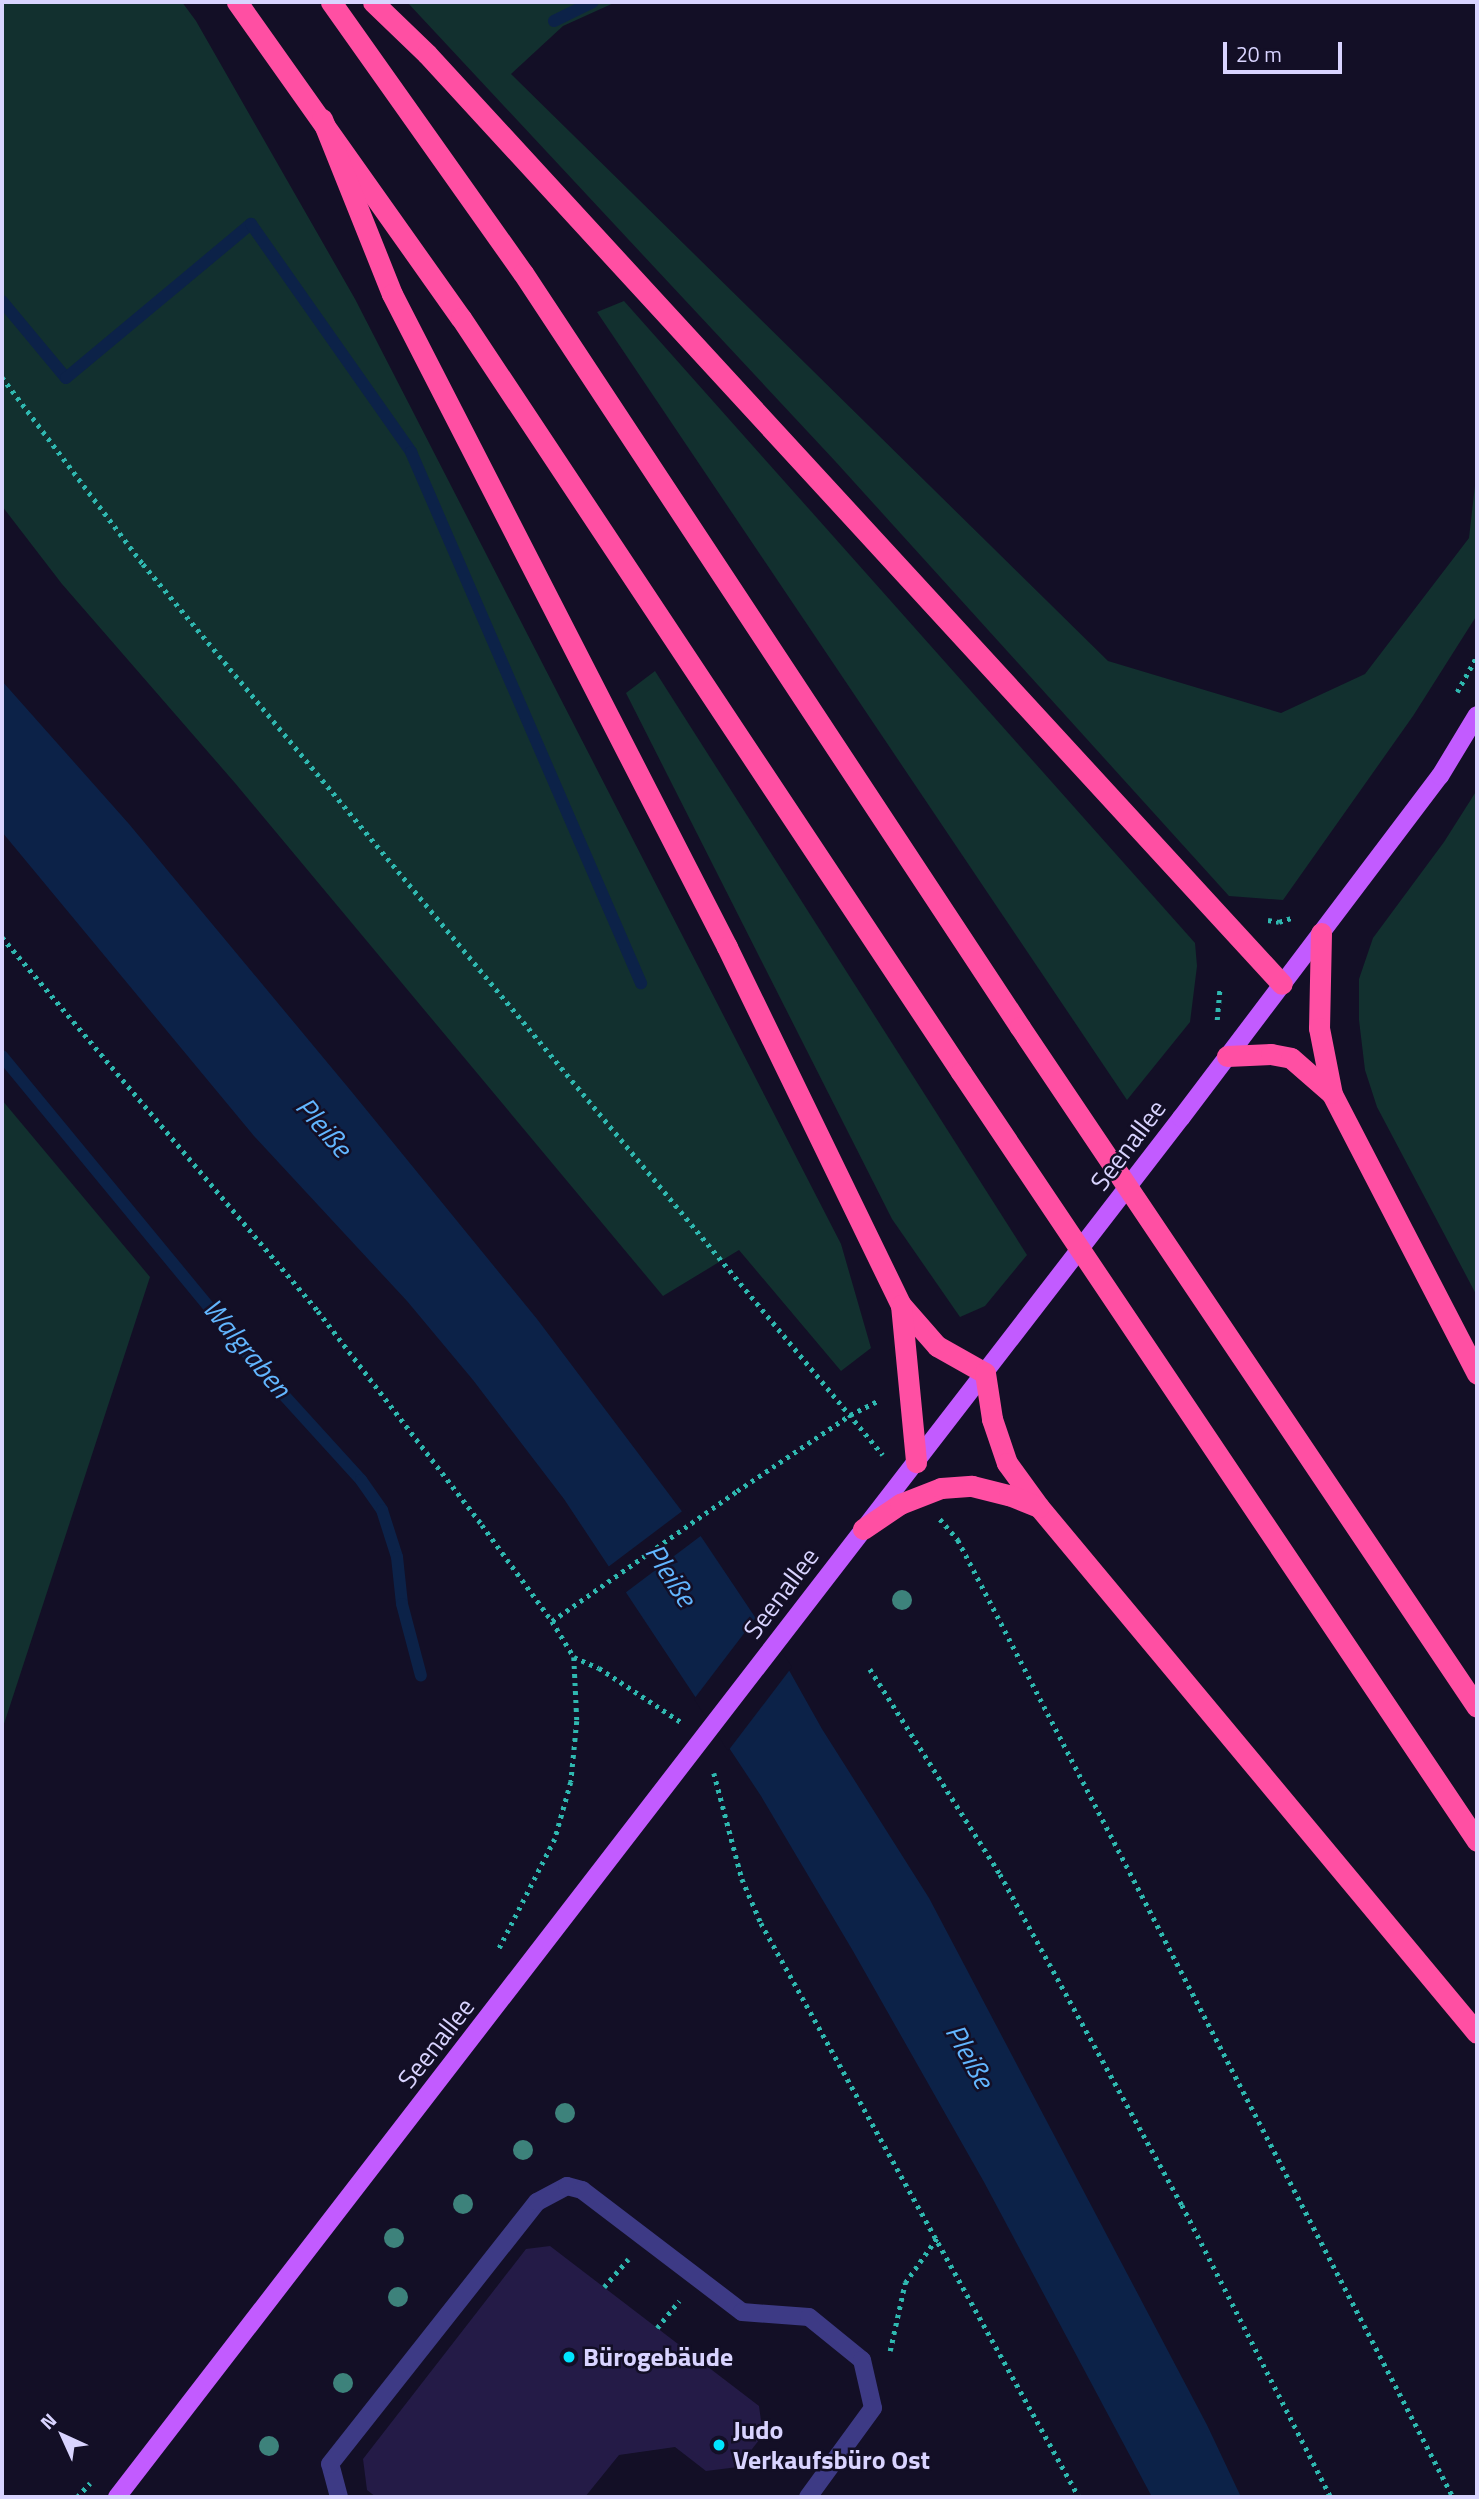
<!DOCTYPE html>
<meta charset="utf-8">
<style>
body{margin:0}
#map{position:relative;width:1479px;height:2499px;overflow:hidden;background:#130f26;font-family:"Titillium Web",sans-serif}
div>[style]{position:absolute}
.green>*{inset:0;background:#12302f}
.water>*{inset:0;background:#0c2248}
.pier>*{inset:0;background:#130f26;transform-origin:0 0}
.stream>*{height:12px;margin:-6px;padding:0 6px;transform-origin:6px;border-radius:6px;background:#0c2248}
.building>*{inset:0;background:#241b47}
.path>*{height:4.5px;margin-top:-2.25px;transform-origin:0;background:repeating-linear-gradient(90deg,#2fb8b0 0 3.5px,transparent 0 8.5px)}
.minor>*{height:18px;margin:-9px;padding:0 9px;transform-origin:9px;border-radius:9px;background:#3d3a85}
.major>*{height:18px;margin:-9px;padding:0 9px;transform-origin:9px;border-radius:9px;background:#c25bff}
.highway>*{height:21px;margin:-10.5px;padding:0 10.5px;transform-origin:10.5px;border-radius:10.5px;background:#ff4fa3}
.trees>*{width:20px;height:20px;margin:-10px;border-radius:50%;background:#3d827b}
.dots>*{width:19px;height:19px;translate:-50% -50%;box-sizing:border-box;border:4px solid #130f26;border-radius:50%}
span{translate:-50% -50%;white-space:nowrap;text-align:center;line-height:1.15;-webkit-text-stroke:5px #130f26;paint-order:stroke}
.street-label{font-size:26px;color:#d9d4ff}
.poi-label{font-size:26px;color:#d9d4ff;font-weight:700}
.left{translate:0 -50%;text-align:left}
.water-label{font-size:28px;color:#62b6ff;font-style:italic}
.frame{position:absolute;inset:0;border:4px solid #d9d4ff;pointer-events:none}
.north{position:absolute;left:28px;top:2401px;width:70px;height:70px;-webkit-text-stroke:5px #130f26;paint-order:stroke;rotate:315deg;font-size:19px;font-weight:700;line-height:28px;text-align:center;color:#d9d4ff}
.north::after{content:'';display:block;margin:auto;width:24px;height:32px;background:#d9d4ff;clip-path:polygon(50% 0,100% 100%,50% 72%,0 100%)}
.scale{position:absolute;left:1223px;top:42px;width:119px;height:32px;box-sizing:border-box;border:4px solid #d9d4ff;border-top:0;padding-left:9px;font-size:21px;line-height:24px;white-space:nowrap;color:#d9d4ff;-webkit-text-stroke:5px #130f26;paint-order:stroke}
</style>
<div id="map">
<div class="green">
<div style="clip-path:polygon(2px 2px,182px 2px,196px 21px,355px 299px,841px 1244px,871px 1348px,841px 1371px,739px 1250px,663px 1296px,235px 783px,62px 584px,2px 506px)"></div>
<div style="clip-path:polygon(407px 2px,616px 2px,563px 26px,511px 74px,1108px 661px,1281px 713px,1365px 674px,1469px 538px,1477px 468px,1477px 615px,1413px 716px,1283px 900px,1229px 896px,835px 461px)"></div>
<div style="clip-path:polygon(624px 301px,1195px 943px,1197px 966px,1190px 1022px,1127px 1100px,597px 312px)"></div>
<div style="clip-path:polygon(655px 671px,1027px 1255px,985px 1306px,960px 1317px,892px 1219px,626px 693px)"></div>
<div style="clip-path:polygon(1477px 790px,1477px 1296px,1377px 1107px,1365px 1070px,1359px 1020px,1359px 979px,1373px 938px,1444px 842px)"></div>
<div style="clip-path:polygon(2px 1100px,150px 1277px,2px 1730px)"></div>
</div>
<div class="water">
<div style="clip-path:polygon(2px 681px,129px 824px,351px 1091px,537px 1319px,702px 1538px,781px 1656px,822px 1729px,929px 1898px,1207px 2425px,1241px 2497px,1152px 2497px,984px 2182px,853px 1951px,761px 1796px,564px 1499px,473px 1380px,407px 1301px,254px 1136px,2px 832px)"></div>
</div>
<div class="pier">
<div style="left:685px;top:1509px;width:31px;height:98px;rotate:53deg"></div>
<div style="clip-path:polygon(758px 1615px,792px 1667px,728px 1751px,694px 1699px)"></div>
</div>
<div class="stream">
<div style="left:554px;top:21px;width:43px;rotate:-26deg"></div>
<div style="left:2px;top:301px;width:100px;rotate:50.3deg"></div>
<div style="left:66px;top:378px;width:241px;rotate:-39.8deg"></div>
<div style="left:251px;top:224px;width:279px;rotate:54.9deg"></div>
<div style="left:411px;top:452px;width:579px;rotate:66.58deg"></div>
<div style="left:2px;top:1056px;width:407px;rotate:50.5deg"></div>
<div style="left:261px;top:1370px;width:149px;rotate:47.7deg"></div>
<div style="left:361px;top:1480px;width:37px;rotate:55deg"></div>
<div style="left:382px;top:1510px;width:49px;rotate:72.3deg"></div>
<div style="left:397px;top:1557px;width:47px;rotate:83.9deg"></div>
<div style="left:402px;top:1604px;width:74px;rotate:75.2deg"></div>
</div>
<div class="building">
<div style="clip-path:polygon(550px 2246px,759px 2406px,763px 2435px,738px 2467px,706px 2471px,675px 2447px,619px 2455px,585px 2497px,376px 2497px,367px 2490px,363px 2459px,526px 2249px)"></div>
</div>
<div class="path">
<div style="left:2px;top:377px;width:234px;rotate:53deg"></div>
<div style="left:143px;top:564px;width:1158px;rotate:50.29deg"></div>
<div style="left:1457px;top:692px;width:41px;rotate:-60.9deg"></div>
<div style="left:1268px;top:920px;width:11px;rotate:10deg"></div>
<div style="left:1279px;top:922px;width:16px;rotate:-18deg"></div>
<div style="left:2px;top:937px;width:490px;rotate:49.8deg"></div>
<div style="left:318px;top:1311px;width:270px;rotate:52.5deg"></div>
<div style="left:482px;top:1525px;width:119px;rotate:53.9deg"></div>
<div style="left:552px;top:1621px;width:42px;rotate:58.6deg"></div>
<div style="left:574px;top:1657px;width:64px;rotate:87.3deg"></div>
<div style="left:577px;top:1721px;width:61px;rotate:95.6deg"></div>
<div style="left:571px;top:1782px;width:59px;rotate:105.7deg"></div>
<div style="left:555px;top:1839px;width:126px;rotate:117deg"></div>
<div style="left:1217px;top:1020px;width:32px;rotate:-85deg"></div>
<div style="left:940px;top:1519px;width:28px;rotate:49deg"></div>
<div style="left:958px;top:1540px;width:1077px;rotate:62.65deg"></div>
<div style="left:552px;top:1621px;width:226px;rotate:-35.1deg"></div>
<div style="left:737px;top:1491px;width:136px;rotate:-33.9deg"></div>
<div style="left:850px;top:1415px;width:33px;rotate:-27deg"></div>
<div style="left:574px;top:1657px;width:27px;rotate:24deg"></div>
<div style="left:599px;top:1668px;width:98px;rotate:33.4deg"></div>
<div style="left:870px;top:1669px;width:243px;rotate:57.6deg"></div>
<div style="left:1000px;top:1874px;width:378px;rotate:61.2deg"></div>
<div style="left:1182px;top:2205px;width:328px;rotate:63deg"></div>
<div style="left:714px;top:1773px;width:110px;rotate:75.2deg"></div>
<div style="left:742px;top:1879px;width:48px;rotate:66.6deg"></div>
<div style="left:761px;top:1923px;width:656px;rotate:61.01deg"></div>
<div style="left:604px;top:2287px;width:37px;rotate:-49deg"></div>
<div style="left:657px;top:2328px;width:35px;rotate:-51deg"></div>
<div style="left:890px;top:2351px;width:70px;rotate:-77.6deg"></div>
<div style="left:905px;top:2283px;width:55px;rotate:-54.6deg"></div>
<div style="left:77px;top:2497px;width:19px;rotate:-47deg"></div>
</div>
<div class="minor">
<div style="left:339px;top:2497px;width:34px;rotate:-105deg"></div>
<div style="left:330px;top:2464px;width:334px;rotate:-51.7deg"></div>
<div style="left:537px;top:2202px;width:34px;rotate:-28deg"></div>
<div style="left:567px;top:2186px;width:16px;rotate:15deg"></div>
<div style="left:582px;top:2190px;width:201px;rotate:37.3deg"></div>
<div style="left:742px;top:2312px;width:67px;rotate:4.3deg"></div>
<div style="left:809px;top:2317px;width:68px;rotate:39.1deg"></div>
<div style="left:862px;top:2360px;width:49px;rotate:77.1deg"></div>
<div style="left:873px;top:2408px;width:110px;rotate:126.1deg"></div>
</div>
<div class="major">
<div style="left:117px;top:2497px;width:1742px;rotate:-52.35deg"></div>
<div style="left:1181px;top:1118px;width:429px;rotate:-52.9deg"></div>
<div style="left:1440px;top:776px;width:71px;rotate:-58.8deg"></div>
</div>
<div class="highway">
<div style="left:237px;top:2px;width:387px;rotate:54.7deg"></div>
<div style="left:461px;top:318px;width:905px;rotate:56.45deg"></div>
<div style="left:961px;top:1072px;width:926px;rotate:56.14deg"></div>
<div style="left:331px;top:2px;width:332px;rotate:54.7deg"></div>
<div style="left:523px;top:273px;width:903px;rotate:56.61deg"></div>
<div style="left:1020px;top:1027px;width:819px;rotate:56.1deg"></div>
<div style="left:373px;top:2px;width:75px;rotate:43.9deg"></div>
<div style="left:427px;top:54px;width:1263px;rotate:47.41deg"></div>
<div style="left:322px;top:119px;width:188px;rotate:68.2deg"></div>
<div style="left:392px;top:294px;width:734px;rotate:62.84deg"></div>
<div style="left:727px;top:947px;width:398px;rotate:64.1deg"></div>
<div style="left:901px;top:1305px;width:55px;rotate:48.7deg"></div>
<div style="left:937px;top:1346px;width:55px;rotate:29.4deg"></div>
<div style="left:985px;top:1373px;width:47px;rotate:81.3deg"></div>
<div style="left:992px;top:1419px;width:46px;rotate:71.2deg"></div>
<div style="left:1007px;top:1463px;width:54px;rotate:54deg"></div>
<div style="left:1039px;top:1507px;width:684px;rotate:50.22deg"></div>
<div style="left:1321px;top:933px;width:95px;rotate:91.2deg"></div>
<div style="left:1319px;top:1028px;width:67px;rotate:78.9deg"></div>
<div style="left:1332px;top:1094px;width:315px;rotate:62.6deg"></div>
<div style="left:1227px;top:1056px;width:44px;rotate:-2.6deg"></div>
<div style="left:1271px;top:1054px;width:20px;rotate:11deg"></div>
<div style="left:1291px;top:1058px;width:53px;rotate:41.2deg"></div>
<div style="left:901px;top:1305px;width:158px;rotate:84.5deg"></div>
<div style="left:863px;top:1529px;width:45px;rotate:-34deg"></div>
<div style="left:900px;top:1504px;width:44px;rotate:-21.3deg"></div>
<div style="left:941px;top:1488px;width:31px;rotate:-4deg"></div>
<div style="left:972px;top:1486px;width:38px;rotate:14deg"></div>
<div style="left:1009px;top:1495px;width:32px;rotate:22deg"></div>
</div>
<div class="trees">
<div style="left:902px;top:1600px"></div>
<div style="left:565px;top:2113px"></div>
<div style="left:523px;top:2150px"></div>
<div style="left:463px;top:2204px"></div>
<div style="left:394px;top:2238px"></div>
<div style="left:398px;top:2297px"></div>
<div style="left:343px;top:2383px"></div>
<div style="left:269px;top:2446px"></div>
</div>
<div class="dots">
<div style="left:569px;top:2357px;background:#00e5ff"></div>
<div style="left:719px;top:2445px;background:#00e5ff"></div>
</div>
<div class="street-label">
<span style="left:1128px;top:1145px;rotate:-53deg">Seenallee</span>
<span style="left:781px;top:1593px;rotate:-53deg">Seenallee</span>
<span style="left:436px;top:2043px;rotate:-52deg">Seenallee</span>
</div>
<div class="poi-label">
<span class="left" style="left:583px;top:2357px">Bürogebäude</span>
<span class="left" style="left:733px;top:2445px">Judo<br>Verkaufsbüro Ost</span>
</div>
<div class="water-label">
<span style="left:324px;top:1127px;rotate:49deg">Pleiße</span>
<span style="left:247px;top:1348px;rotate:50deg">Walgraben</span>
<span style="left:671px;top:1575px;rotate:57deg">Pleiße</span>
<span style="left:970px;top:2056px;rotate:61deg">Pleiße</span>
</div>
<div class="frame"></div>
<div class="north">N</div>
<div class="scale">20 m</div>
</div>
